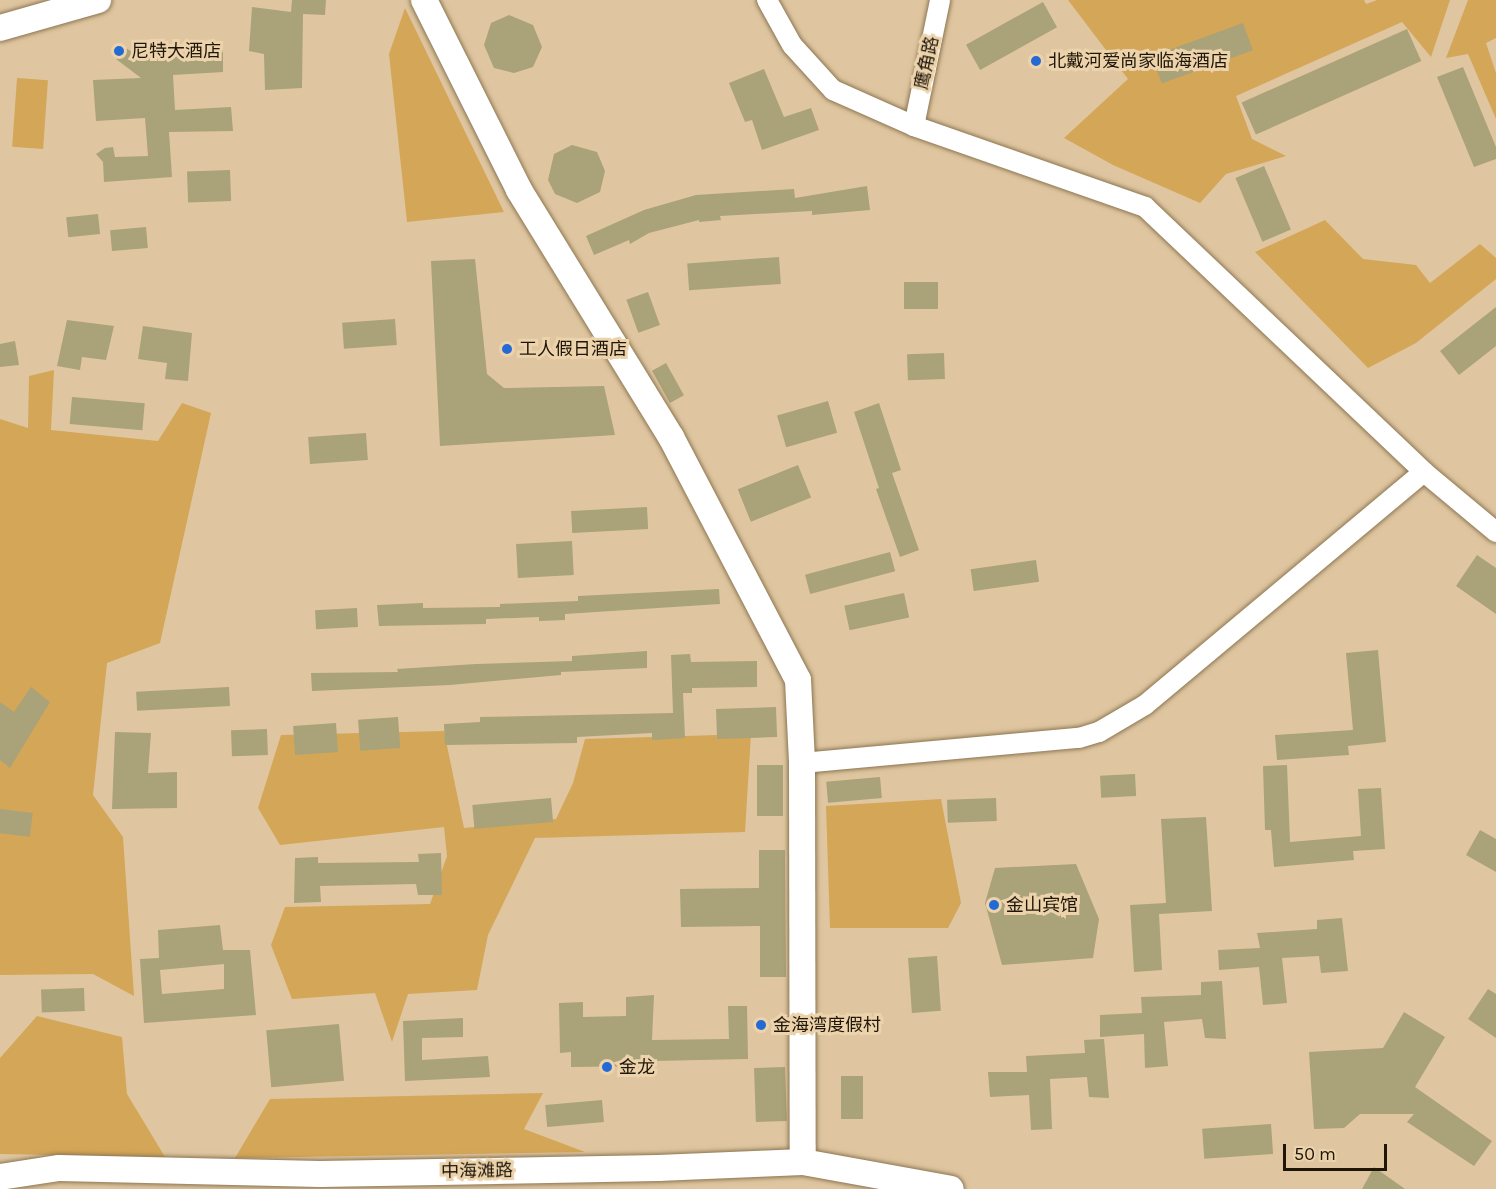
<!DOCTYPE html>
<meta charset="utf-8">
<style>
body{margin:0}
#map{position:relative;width:1496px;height:1189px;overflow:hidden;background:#dfc6a0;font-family:Karla,"Noto Sans SC",sans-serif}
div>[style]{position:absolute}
.green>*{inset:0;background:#d4a657;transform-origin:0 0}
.building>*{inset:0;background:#aaa278;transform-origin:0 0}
.roads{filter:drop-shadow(0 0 2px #8c7652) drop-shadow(0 0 2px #8c7652)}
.minor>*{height:20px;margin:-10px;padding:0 10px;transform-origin:10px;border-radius:10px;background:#fff}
.major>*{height:26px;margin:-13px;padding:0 13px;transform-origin:13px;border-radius:13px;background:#fff}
.dots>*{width:16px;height:16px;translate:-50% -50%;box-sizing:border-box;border:3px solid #ecd3ac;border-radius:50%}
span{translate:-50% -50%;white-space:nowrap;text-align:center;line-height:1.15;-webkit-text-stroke:6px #ecd3ac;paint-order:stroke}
.poi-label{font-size:18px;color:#1f1608}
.left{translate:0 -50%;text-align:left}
.street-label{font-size:18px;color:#1f1608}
.scale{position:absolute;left:1283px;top:1144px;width:104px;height:27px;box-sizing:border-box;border:3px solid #1f1608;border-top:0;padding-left:8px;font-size:18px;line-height:21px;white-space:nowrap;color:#1f1608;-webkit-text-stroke:4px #ecd3ac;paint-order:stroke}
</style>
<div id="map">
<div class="green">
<div style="clip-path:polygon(1068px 0,1364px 0,1366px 4px,1377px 0,1450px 0,1431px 57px,1402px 22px,1236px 96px,1252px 139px,1286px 156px,1226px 174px,1200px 203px,1113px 165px,1064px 138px,1128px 79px)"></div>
<div style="clip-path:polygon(1468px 0,1496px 0,1496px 38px,1486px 43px,1496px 73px,1496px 119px,1468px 54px,1446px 58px)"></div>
<div style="clip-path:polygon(405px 8px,504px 212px,407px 222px,389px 54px)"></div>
<div style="left:17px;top:78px;width:31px;height:69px;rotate:4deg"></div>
<div style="clip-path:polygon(1325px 220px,1363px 259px,1416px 265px,1430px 283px,1480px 244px,1496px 258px,1496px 279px,1416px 343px,1368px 368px,1255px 252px)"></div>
<div style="clip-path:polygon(54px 370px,51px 430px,158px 441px,182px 403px,211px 413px,160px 643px,107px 663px,93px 795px,123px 837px,134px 996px,93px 974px,0 975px,0 419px,28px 428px,29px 376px)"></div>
<div style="clip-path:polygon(444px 731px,464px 828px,556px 819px,573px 783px,585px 739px,751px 734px,745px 832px,535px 838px,488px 935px,477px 990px,408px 994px,392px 1042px,375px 993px,292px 999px,271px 945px,285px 907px,430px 904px,447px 856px,444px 827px,280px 845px,258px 808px,281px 735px)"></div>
<div style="clip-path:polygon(941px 799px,961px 903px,948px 928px,830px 928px,826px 806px)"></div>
<div style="clip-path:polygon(37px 1016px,122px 1037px,127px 1094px,165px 1157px,0 1154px,0 1058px)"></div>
<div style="clip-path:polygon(543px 1093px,524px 1129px,585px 1152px,235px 1158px,270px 1099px)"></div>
</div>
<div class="building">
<div style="clip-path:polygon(292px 0,326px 0,325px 15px,303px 14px,302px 88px,265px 90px,264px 54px,249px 51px,252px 7px,291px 12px)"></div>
<div style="left:1043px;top:2px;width:29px;height:88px;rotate:61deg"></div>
<div style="clip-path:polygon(509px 15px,533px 25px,542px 47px,533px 67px,514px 73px,494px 68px,484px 45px,491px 23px)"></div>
<div style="left:1243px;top:23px;width:29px;height:97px;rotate:70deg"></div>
<div style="left:1407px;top:29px;width:35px;height:181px;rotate:66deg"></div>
<div style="clip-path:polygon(172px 46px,172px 54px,223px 50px,223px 72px,173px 75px,175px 110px,231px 107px,233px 131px,169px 132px,172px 177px,104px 182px,103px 162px,96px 154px,105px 148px,113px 147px,115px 157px,148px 156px,145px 118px,96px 121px,93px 80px,141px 78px,116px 59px,126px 48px,141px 58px,142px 49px)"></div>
<div style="clip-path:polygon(1463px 67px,1496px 147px,1496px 159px,1474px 167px,1437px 77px)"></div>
<div style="clip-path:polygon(764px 69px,784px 117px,811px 108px,819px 130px,762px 150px,752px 120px,745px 122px,729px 83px)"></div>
<div style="clip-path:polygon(572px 145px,597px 152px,605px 171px,600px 192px,577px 203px,555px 194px,548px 180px,554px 154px)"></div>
<div style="left:1264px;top:166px;width:69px;height:31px;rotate:67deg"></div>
<div style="left:230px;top:170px;width:31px;height:43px;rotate:88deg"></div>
<div style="clip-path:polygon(867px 186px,870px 210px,812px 215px,812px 211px,720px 216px,721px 220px,699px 222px,699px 220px,649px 233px,630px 244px,629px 240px,594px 255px,586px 236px,644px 210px,696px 195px,794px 189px,795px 198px)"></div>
<div style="left:98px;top:214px;width:20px;height:32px;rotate:84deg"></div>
<div style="left:146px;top:227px;width:21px;height:36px;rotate:85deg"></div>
<div style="left:779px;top:257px;width:27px;height:92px;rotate:86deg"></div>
<div style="clip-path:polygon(475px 259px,487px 374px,504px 388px,604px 386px,615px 435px,440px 446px,431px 261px)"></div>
<div style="left:904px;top:282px;width:34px;height:27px"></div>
<div style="left:648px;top:292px;width:35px;height:23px;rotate:70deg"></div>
<div style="clip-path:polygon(1496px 307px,1496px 346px,1459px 375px,1440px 351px)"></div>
<div style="left:395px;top:319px;width:26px;height:53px;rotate:86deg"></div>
<div style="clip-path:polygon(67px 320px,114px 326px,106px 360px,82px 357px,80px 370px,57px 366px)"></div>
<div style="clip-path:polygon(143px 326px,192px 333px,188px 381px,165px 379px,167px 363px,138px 359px)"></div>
<div style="clip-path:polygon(15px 341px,19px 365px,0 367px,0 344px)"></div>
<div style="left:944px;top:353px;width:26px;height:37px;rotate:88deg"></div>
<div style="left:666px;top:363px;width:37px;height:16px;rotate:61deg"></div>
<div style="left:72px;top:397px;width:73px;height:27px;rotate:5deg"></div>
<div style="left:828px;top:401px;width:33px;height:53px;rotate:74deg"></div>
<div style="clip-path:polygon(879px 403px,901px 470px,892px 473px,919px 550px,900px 557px,876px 489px,879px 488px,854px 412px)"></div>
<div style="left:366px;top:433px;width:27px;height:58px;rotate:86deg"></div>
<div style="left:798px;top:465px;width:35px;height:65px;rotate:68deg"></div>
<div style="left:647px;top:507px;width:22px;height:76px;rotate:87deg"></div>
<div style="left:572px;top:541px;width:34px;height:56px;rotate:87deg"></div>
<div style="left:890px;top:552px;width:20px;height:88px;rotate:75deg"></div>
<div style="clip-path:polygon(1477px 555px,1496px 568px,1496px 614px,1456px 586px)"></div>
<div style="left:1036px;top:560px;width:22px;height:66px;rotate:82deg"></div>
<div style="clip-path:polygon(719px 589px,720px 604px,565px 614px,565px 620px,539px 621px,539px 617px,486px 619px,486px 624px,379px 626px,377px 605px,423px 603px,423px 608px,500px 607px,500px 604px,578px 601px,578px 596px)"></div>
<div style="left:904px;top:593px;width:25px;height:61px;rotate:78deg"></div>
<div style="left:357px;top:608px;width:19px;height:42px;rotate:87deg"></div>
<div style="clip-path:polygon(1378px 650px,1386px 742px,1348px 746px,1349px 755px,1277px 760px,1275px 735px,1353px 730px,1346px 653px)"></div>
<div style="clip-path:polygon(647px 651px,647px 668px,561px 672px,561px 675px,450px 685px,312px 691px,311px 673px,398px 672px,397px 669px,476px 664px,572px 661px,572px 656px)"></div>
<div style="clip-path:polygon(690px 654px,691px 662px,757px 661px,757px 687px,692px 688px,692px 693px,683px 693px,685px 738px,652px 740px,652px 733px,577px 737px,577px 743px,445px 745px,444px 724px,480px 722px,480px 717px,673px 713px,671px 655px)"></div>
<div style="clip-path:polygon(31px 687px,50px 702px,10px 768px,0 760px,0 702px,14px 712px)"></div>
<div style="left:229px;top:687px;width:19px;height:93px;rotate:87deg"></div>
<div style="left:776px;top:707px;width:30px;height:60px;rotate:88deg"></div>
<div style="left:398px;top:717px;width:31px;height:40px;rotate:86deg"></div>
<div style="left:336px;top:723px;width:29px;height:43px;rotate:86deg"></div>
<div style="left:267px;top:729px;width:26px;height:36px;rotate:88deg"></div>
<div style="clip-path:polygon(115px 732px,151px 733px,148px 773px,177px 772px,177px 808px,112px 809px)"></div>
<div style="left:757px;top:765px;width:26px;height:51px"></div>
<div style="clip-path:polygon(1287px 765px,1290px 842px,1361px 836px,1358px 789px,1381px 788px,1385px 849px,1353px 851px,1354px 860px,1274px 867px,1271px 830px,1265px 830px,1263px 766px)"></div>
<div style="left:1135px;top:774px;width:22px;height:35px;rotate:87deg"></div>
<div style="left:880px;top:777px;width:21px;height:54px;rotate:85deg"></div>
<div style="left:551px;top:798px;width:24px;height:79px;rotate:85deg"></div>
<div style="left:996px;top:798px;width:23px;height:49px;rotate:88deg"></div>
<div style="left:0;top:809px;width:33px;height:24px;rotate:7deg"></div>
<div style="clip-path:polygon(1206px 817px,1212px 911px,1159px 914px,1162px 970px,1134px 972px,1130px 905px,1166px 903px,1161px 819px)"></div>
<div style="clip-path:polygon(1480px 830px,1496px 839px,1496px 872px,1466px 855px)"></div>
<div style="clip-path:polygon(759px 850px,785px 850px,786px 977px,760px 977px,760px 926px,681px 927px,680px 889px,759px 888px)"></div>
<div style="clip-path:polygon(441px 853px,442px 895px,418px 895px,416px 884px,320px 886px,321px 902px,294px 903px,295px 858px,318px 857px,318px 863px,419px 862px,418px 854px)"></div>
<div style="clip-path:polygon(1076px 864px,1099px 919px,1093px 958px,1002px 965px,985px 903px,995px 868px)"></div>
<div style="clip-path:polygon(1342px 918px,1348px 971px,1321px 973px,1319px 956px,1282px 958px,1287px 1003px,1263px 1005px,1259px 967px,1219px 970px,1218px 950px,1260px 948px,1257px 933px,1317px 929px,1317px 920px)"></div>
<div style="clip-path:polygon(evenodd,220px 925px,223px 950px,250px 950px,256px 1015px,144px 1023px,140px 959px,159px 958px,158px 930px,220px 925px,224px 964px,224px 989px,162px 994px,160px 970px,224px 964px)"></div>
<div style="left:937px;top:956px;width:55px;height:29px;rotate:86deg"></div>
<div style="clip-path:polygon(1222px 981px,1226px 1039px,1205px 1038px,1202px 1019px,1164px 1022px,1168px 1066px,1145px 1068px,1144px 1034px,1100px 1037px,1100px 1015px,1142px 1013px,1141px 997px,1201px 995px,1201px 982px)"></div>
<div style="left:84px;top:988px;width:23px;height:43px;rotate:88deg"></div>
<div style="clip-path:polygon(1488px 989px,1496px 994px,1496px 1038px,1468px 1019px)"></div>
<div style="clip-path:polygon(654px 995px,652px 1040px,729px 1039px,728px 1006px,747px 1006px,748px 1059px,652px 1061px,651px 1066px,571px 1067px,571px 1052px,560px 1053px,559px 1003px,583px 1002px,583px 1017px,626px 1016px,626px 997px)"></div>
<div style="clip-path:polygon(1404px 1012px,1445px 1037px,1415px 1087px,1492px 1141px,1474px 1166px,1407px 1122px,1414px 1114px,1360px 1114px,1344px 1128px,1314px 1129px,1309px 1052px,1383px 1048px)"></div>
<div style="clip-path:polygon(463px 1018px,463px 1037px,422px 1038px,422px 1060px,488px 1056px,490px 1077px,405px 1081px,403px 1021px)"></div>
<div style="left:339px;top:1024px;width:57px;height:73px;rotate:85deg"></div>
<div style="clip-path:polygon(1104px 1039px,1109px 1098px,1089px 1097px,1087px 1077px,1050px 1079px,1052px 1129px,1031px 1130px,1029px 1095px,990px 1097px,988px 1072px,1027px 1072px,1026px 1056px,1085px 1053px,1084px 1040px)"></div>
<div style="left:785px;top:1067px;width:54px;height:31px;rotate:88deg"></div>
<div style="left:841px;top:1076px;width:22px;height:43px"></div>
<div style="left:602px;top:1100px;width:22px;height:57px;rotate:85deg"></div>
<div style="left:1271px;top:1124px;width:30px;height:69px;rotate:86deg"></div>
<div style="clip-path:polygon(1374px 1167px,1405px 1189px,1362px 1189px)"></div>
</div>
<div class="roads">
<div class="minor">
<div style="left:767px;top:0;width:51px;rotate:60.9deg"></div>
<div style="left:792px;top:45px;width:61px;rotate:47.7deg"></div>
<div style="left:833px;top:90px;width:89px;rotate:24deg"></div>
<div style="left:914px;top:126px;width:245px;rotate:19.3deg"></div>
<div style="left:1145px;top:207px;width:385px;rotate:43.5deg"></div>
<div style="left:1424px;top:472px;width:94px;rotate:39.8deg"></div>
<div style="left:914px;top:126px;width:129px;rotate:-78.3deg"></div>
<div style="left:802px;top:763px;width:278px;rotate:-5.2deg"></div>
<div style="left:1079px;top:738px;width:21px;rotate:-17deg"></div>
<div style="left:1099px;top:732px;width:53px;rotate:-30.4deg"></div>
<div style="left:1145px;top:705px;width:363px;rotate:-39.9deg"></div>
</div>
<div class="major">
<div style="left:424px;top:0;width:212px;rotate:63.4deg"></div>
<div style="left:519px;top:190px;width:290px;rotate:58.4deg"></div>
<div style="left:671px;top:437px;width:274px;rotate:62.4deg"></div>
<div style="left:798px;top:680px;width:83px;rotate:87.2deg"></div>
<div style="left:802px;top:763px;width:399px;rotate:89.9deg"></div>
<div style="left:0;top:28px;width:102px;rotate:-15.9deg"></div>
<div style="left:0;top:1177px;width:60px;rotate:-8.7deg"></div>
<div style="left:59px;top:1168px;width:261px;rotate:1.3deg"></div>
<div style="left:320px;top:1174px;width:338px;rotate:-1deg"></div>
<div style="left:658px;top:1168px;width:145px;rotate:-2.4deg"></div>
<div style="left:803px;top:1162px;width:150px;rotate:10.3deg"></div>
</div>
</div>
<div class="dots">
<div style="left:119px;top:51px;background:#236ad5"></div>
<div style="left:1036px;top:61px;background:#236ad5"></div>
<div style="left:507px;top:349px;background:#236ad5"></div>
<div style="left:994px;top:905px;background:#236ad5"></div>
<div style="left:761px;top:1025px;background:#236ad5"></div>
<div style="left:607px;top:1067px;background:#236ad5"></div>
</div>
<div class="poi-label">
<span class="left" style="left:131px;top:51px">尼特大酒店</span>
<span class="left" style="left:1048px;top:61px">北戴河爱尚家临海酒店</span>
<span class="left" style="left:519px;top:349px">工人假日酒店</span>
<span class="left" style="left:1006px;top:905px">金山宾馆</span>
<span class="left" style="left:773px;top:1025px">金海湾度假村</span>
<span class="left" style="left:619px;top:1067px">金龙</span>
</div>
<div class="street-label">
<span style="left:927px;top:63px;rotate:-78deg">鹰角路</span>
<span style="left:477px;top:1171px;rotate:-1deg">中海滩路</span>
</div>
<div class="scale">50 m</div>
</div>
